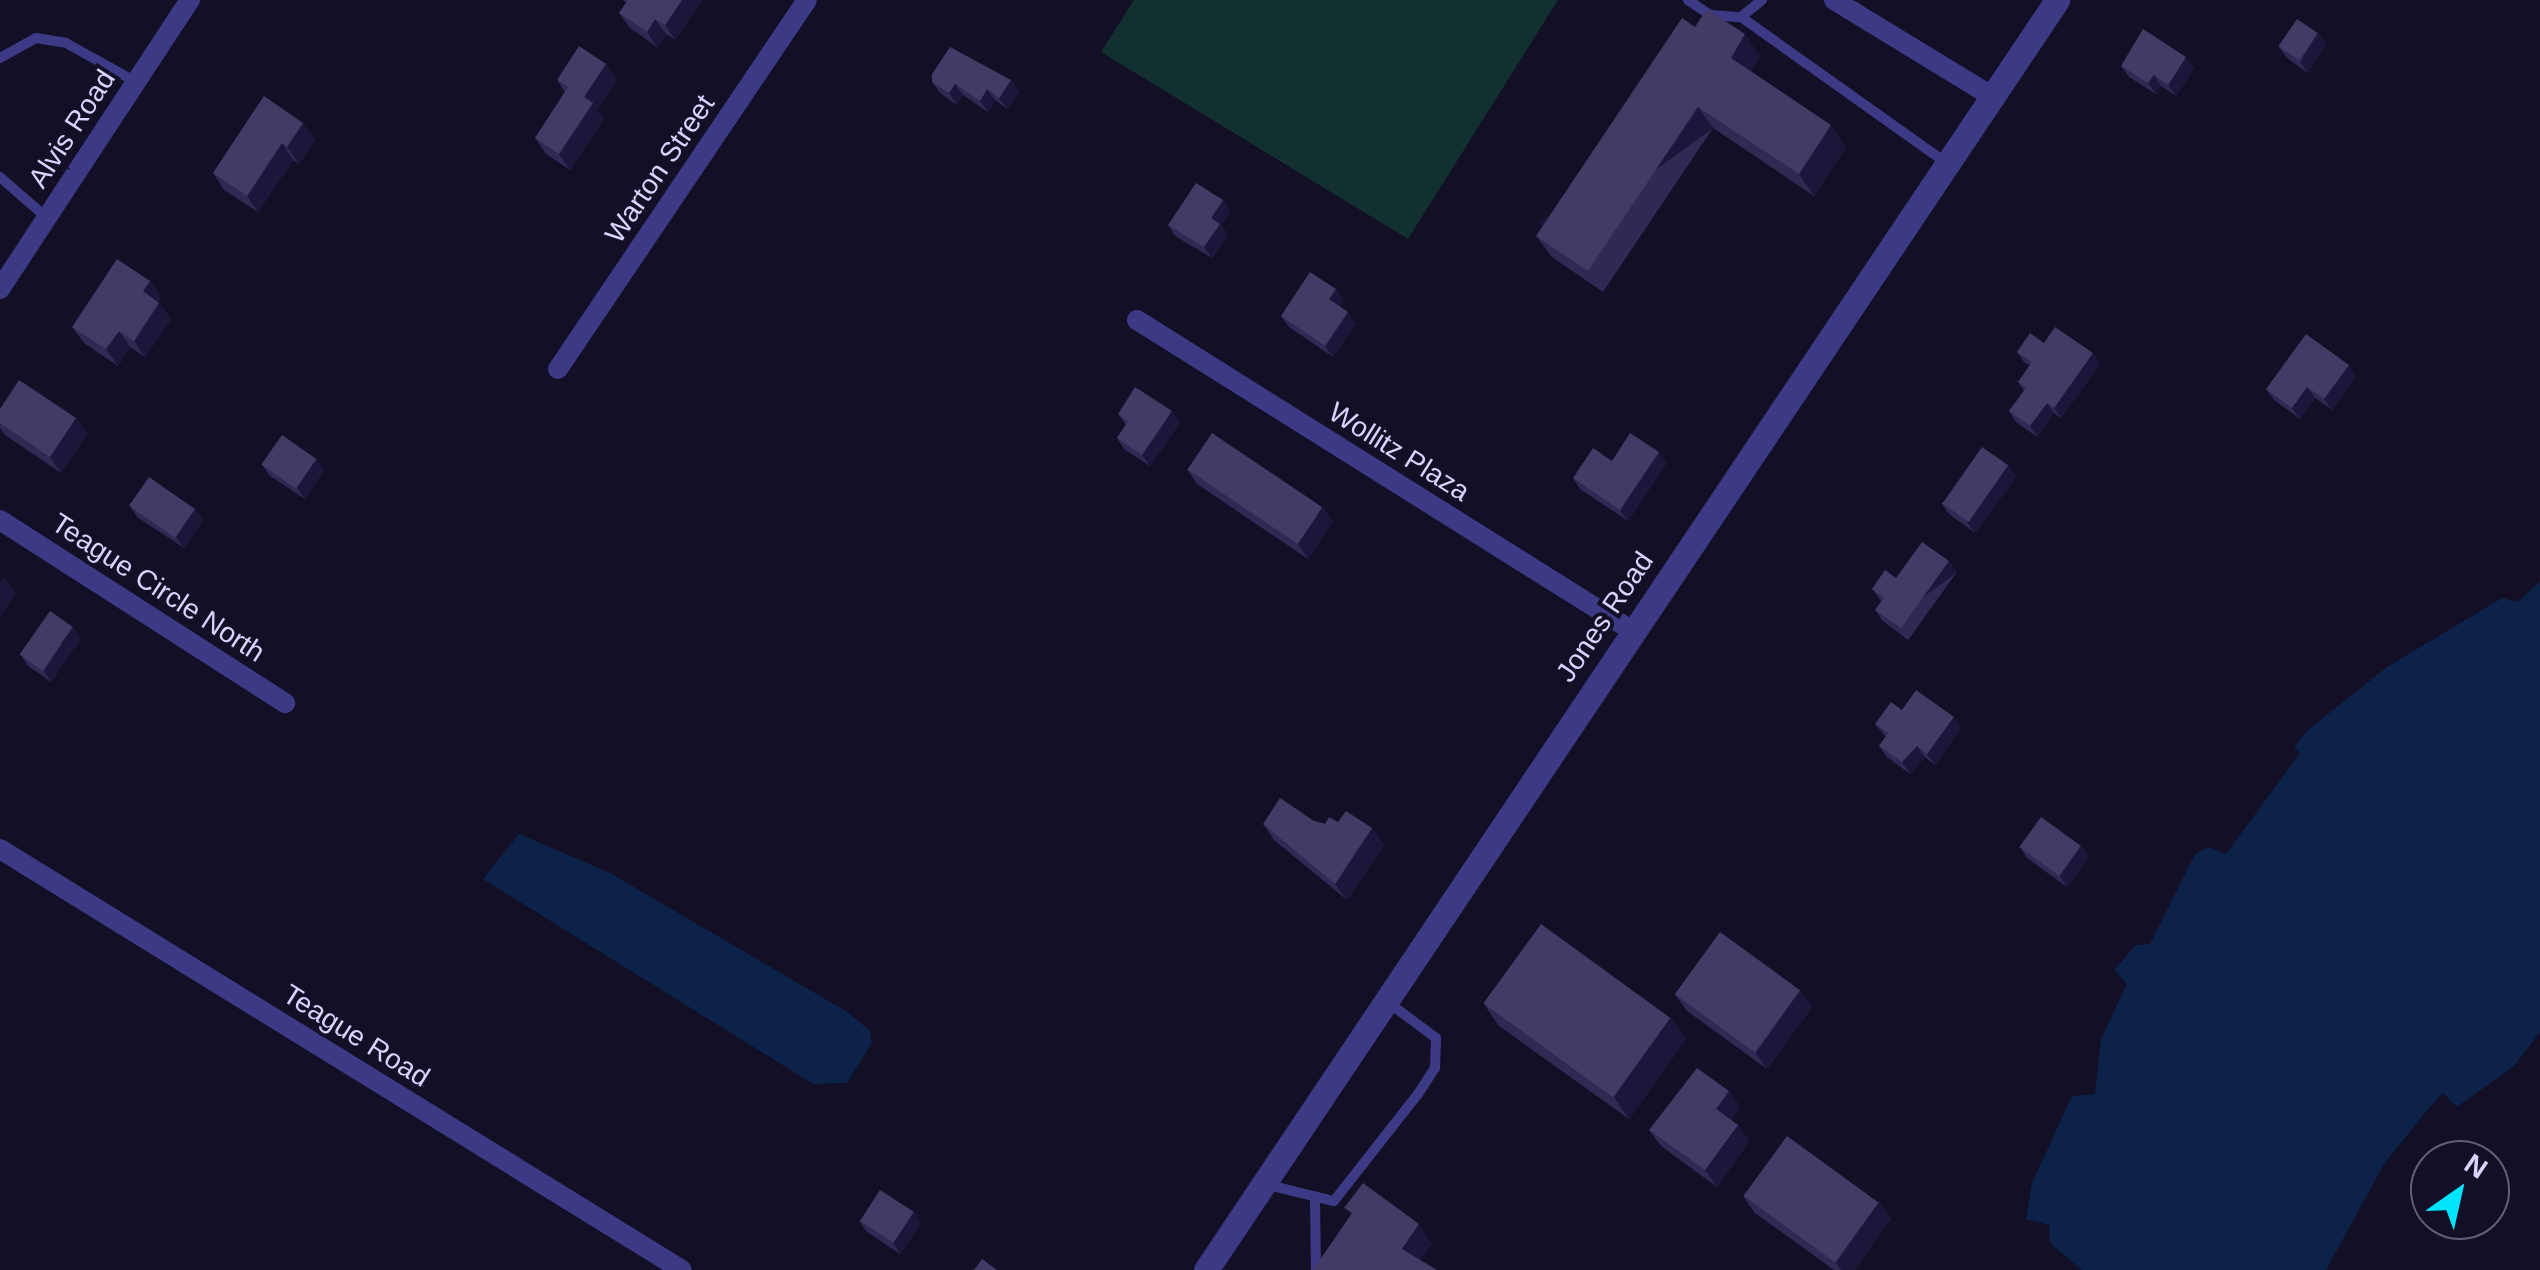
<!DOCTYPE html>
<style>
body{margin:0}
#map{position:relative;width:2540px;height:1270px;overflow:hidden;background:#130f26;font-family:Helvetica,sans-serif}
div>[style]{position:absolute}
.green>*{inset:0;background:#12302f}
.water>*{inset:0;background:#0c2248}
.service>*{height:10px;margin:-5px;padding:0 5px;transform-origin:5px;border-radius:5px;background:#3d3a85}
.minor>*{height:20px;margin:-10px;padding:0 10px;transform-origin:10px;border-radius:10px;background:#3d3a85}
.tertiary>*{height:25px;margin:-12.5px;padding:0 12.5px;transform-origin:12.5px;border-radius:12.5px;background:#3d3a85}
.wall>*{inset:0;background:#312854}
.shaded-wall>*{inset:0;background:#1d163a;transform-origin:0 0}
.building>*{inset:0;background:#433a66;transform-origin:0 0}
span{translate:-50% -50%;white-space:nowrap;text-align:center;line-height:1.15;-webkit-text-stroke:8px #130f26;paint-order:stroke}
.street-label{font-size:28px;color:#d9d4ff}
.north{position:absolute;left:2410px;top:1140px;width:100px;height:100px;box-sizing:border-box;background:#130f26;border:2px solid #625e7d;border-radius:50%;rotate:34deg;font-size:28px;font-weight:700;line-height:40px;text-align:center;color:#d9d4ff}
.north::after{content:'';display:block;margin:auto;width:35px;height:45px;background:#00e5ff;clip-path:polygon(50% 0,100% 100%,50% 72%,0 100%)}
</style>
<div id="map">
<div class="green">
<div style="clip-path:polygon(1134px 0,1558px 0,1408px 239px,1101px 52px)"></div>
</div>
<div class="water">
<div style="clip-path:polygon(2540px 581px,2540px 1032px,2514px 1066px,2457px 1107px,2443px 1093px,2428px 1109px,2384px 1164px,2326px 1270px,2082px 1270px,2050px 1243px,2049px 1225px,2026px 1219px,2032px 1183px,2072px 1096px,2095px 1094px,2101px 1039px,2127px 984px,2114px 970px,2136px 945px,2150px 944px,2195px 854px,2209px 847px,2226px 854px,2300px 753px,2294px 747px,2308px 730px,2387px 667px,2502px 598px,2518px 602px)"></div>
<div style="clip-path:polygon(519px 834px,610px 873px,849px 1013px,870px 1031px,872px 1043px,847px 1083px,813px 1084px,483px 879px)"></div>
</div>
<div class="service">
<div style="left:1688px;top:0;width:27px;rotate:34deg"></div>
<div style="left:1710px;top:15px;width:31px;rotate:4deg"></div>
<div style="left:1741px;top:17px;width:27px;rotate:-39deg"></div>
<div style="left:1741px;top:17px;width:254px;rotate:35.4deg"></div>
<div style="left:0;top:58px;width:41px;rotate:-29.1deg"></div>
<div style="left:36px;top:38px;width:30px;rotate:9deg"></div>
<div style="left:66px;top:43px;width:80px;rotate:29.1deg"></div>
<div style="left:0;top:177px;width:62px;rotate:41.1deg"></div>
<div style="left:1264px;top:1184px;width:72px;rotate:13.7deg"></div>
<div style="left:1334px;top:1201px;width:136px;rotate:-51.9deg"></div>
<div style="left:1418px;top:1094px;width:31px;rotate:-57deg"></div>
<div style="left:1435px;top:1068px;width:30px;rotate:-88deg"></div>
<div style="left:1436px;top:1038px;width:59px;rotate:-143.3deg"></div>
<div style="left:1315px;top:1200px;width:70px;rotate:89.2deg"></div>
</div>
<div class="minor">
<div style="left:1834px;top:0;width:186px;rotate:31.4deg"></div>
<div style="left:0;top:289px;width:346px;rotate:-56.7deg"></div>
<div style="left:1137px;top:320px;width:583px;rotate:32.11deg"></div>
<div style="left:558px;top:369px;width:445px;rotate:-56deg"></div>
<div style="left:0;top:520px;width:339px;rotate:32.7deg"></div>
<div style="left:0;top:849px;width:801px;rotate:31.69deg"></div>
</div>
<div class="tertiary">
<div style="left:1206px;top:1270px;width:1529px;rotate:-56.17deg"></div>
</div>
<div class="wall">
<div style="clip-path:polygon(623px 0,702px 0,675px 40px,666px 34px,657px 47px,630px 28px,619px 13px,626px 3px)"></div>
<div style="clip-path:polygon(1695px 27px,1760px 56px,1751px 71px,1846px 147px,1814px 196px,1713px 128px,1603px 292px,1552px 257px,1536px 236px)"></div>
<div style="clip-path:polygon(2318px 33px,2326px 44px,2308px 73px,2287px 58px,2279px 47px)"></div>
<div style="clip-path:polygon(2186px 57px,2194px 68px,2176px 96px,2161px 86px,2156px 94px,2129px 77px,2121px 66px)"></div>
<div style="clip-path:polygon(606px 64px,617px 80px,597px 110px,604px 119px,570px 170px,546px 154px,535px 138px,565px 92px,557px 80px)"></div>
<div style="clip-path:polygon(1011px 80px,1019px 91px,1007px 109px,995px 100px,988px 112px,963px 95px,957px 105px,940px 93px,932px 82px)"></div>
<div style="clip-path:polygon(264px 96px,315px 139px,299px 164px,293px 160px,258px 212px,224px 190px,213px 173px)"></div>
<div style="clip-path:polygon(1223px 200px,1230px 211px,1221px 225px,1228px 235px,1212px 258px,1175px 236px,1168px 225px)"></div>
<div style="clip-path:polygon(150px 281px,161px 297px,158px 302px,171px 319px,145px 357px,130px 347px,118px 366px,84px 343px,72px 327px)"></div>
<div style="clip-path:polygon(1344px 301px,1340px 306px,1356px 323px,1333px 357px,1289px 327px,1281px 316px)"></div>
<div style="clip-path:polygon(2044px 343px,2100px 364px,2061px 418px,2054px 413px,2037px 437px,2016px 422px,2009px 411px,2024px 391px,2018px 382px,2030px 366px,2024px 362px,2017px 352px)"></div>
<div style="clip-path:polygon(2356px 376px,2332px 410px,2315px 398px,2300px 419px,2274px 400px,2266px 389px)"></div>
<div style="clip-path:polygon(0 409px,76px 418px,87px 434px,61px 473px,5px 435px,0 428px)"></div>
<div style="clip-path:polygon(1118px 414px,1180px 422px,1150px 466px,1124px 449px,1117px 438px,1126px 425px)"></div>
<div style="clip-path:polygon(1659px 452px,1666px 464px,1628px 521px,1580px 489px,1573px 478px)"></div>
<div style="clip-path:polygon(316px 459px,324px 470px,305px 499px,270px 476px,262px 465px)"></div>
<div style="clip-path:polygon(2008px 465px,2016px 477px,1975px 533px,1949px 514px,1941px 503px)"></div>
<div style="clip-path:polygon(1187px 469px,1333px 521px,1308px 559px,1197px 484px)"></div>
<div style="clip-path:polygon(130px 506px,195px 509px,203px 520px,184px 548px,137px 517px)"></div>
<div style="clip-path:polygon(1957px 572px,1908px 640px,1883px 621px,1875px 610px,1881px 601px,1872px 589px,1896px 578px)"></div>
<div style="clip-path:polygon(81px 638px,51px 682px,28px 666px,21px 655px)"></div>
<div style="clip-path:polygon(1902px 710px,1961px 728px,1935px 765px,1925px 757px,1910px 774px,1887px 757px,1879px 746px,1886px 737px,1875px 724px)"></div>
<div style="clip-path:polygon(1314px 821px,1325px 824px,1338px 822px,1372px 828px,1384px 845px,1347px 900px,1274px 840px,1263px 824px)"></div>
<div style="clip-path:polygon(2081px 846px,2089px 857px,2067px 887px,2027px 858px,2020px 847px)"></div>
<div style="clip-path:polygon(1800px 990px,1812px 1007px,1767px 1069px,1687px 1011px,1675px 995px)"></div>
<div style="clip-path:polygon(1484px 1004px,1686px 1039px,1629px 1119px,1499px 1026px)"></div>
<div style="clip-path:polygon(1729px 1091px,1740px 1107px,1731px 1120px,1738px 1125px,1749px 1141px,1717px 1187px,1661px 1146px,1649px 1130px)"></div>
<div style="clip-path:polygon(1743px 1196px,1879px 1202px,1891px 1219px,1854px 1270px,1834px 1270px,1755px 1213px)"></div>
<div style="clip-path:polygon(914px 1212px,921px 1223px,900px 1254px,867px 1232px,859px 1221px)"></div>
</div>
<div class="shaded-wall">
<div style="clip-path:polygon(682px 0,702px 0,675px 40px,665px 25px)"></div>
<div style="clip-path:polygon(655px 19px,666px 34px,657px 47px,647px 32px)"></div>
<div style="clip-path:polygon(2318px 33px,2326px 44px,2308px 73px,2300px 62px)"></div>
<div style="clip-path:polygon(1745px 34px,1760px 56px,1746px 79px,1731px 58px)"></div>
<div style="clip-path:polygon(2186px 57px,2194px 68px,2176px 96px,2168px 85px)"></div>
<div style="clip-path:polygon(606px 64px,617px 80px,597px 110px,604px 119px,570px 170px,559px 154px,584px 97px)"></div>
<div style="clip-path:polygon(2154px 75px,2161px 86px,2156px 94px,2148px 83px)"></div>
<div style="clip-path:polygon(1011px 80px,1019px 91px,1007px 109px,999px 98px)"></div>
<div style="clip-path:polygon(955px 84px,963px 95px,957px 105px,949px 93px)"></div>
<div style="clip-path:polygon(987px 89px,995px 100px,988px 112px,980px 101px)"></div>
<div style="left:1698px;top:107px;width:26px;height:197px;rotate:54deg"></div>
<div style="clip-path:polygon(303px 123px,315px 139px,299px 164px,287px 147px)"></div>
<div style="clip-path:polygon(1831px 125px,1846px 147px,1814px 196px,1799px 174px)"></div>
<div style="clip-path:polygon(282px 143px,293px 160px,258px 212px,247px 196px)"></div>
<div style="clip-path:polygon(1223px 200px,1230px 211px,1221px 225px,1228px 235px,1212px 258px,1204px 247px,1211px 218px)"></div>
<div style="clip-path:polygon(150px 281px,161px 297px,154px 308px,143px 291px)"></div>
<div style="clip-path:polygon(1336px 289px,1344px 301px,1337px 310px,1329px 299px)"></div>
<div style="clip-path:polygon(159px 303px,171px 319px,145px 357px,134px 341px)"></div>
<div style="clip-path:polygon(1348px 312px,1356px 323px,1333px 357px,1325px 346px)"></div>
<div style="clip-path:polygon(119px 331px,130px 347px,118px 366px,106px 349px)"></div>
<div style="clip-path:polygon(2093px 353px,2100px 364px,2061px 418px,2054px 408px)"></div>
<div style="clip-path:polygon(2349px 365px,2356px 376px,2332px 410px,2324px 399px)"></div>
<div style="clip-path:polygon(2307px 387px,2315px 398px,2300px 419px,2292px 408px)"></div>
<div style="clip-path:polygon(2047px 403px,2054px 413px,2037px 437px,2030px 426px)"></div>
<div style="clip-path:polygon(1172px 411px,1180px 422px,1150px 466px,1142px 455px)"></div>
<div style="clip-path:polygon(76px 418px,87px 434px,61px 473px,50px 457px)"></div>
<div style="clip-path:polygon(1659px 452px,1666px 464px,1628px 521px,1620px 510px)"></div>
<div style="clip-path:polygon(316px 459px,324px 470px,305px 499px,297px 488px)"></div>
<div style="clip-path:polygon(2008px 465px,2016px 477px,1975px 533px,1967px 522px)"></div>
<div style="clip-path:polygon(1323px 507px,1333px 521px,1308px 559px,1298px 544px)"></div>
<div style="clip-path:polygon(195px 509px,203px 520px,184px 548px,176px 537px)"></div>
<div style="left:1949px;top:561px;width:14px;height:82px;rotate:54deg"></div>
<div style="clip-path:polygon(4px 577px,16px 593px,0 617px,0 583px)"></div>
<div style="clip-path:polygon(73px 627px,81px 638px,51px 682px,44px 671px)"></div>
<div style="clip-path:polygon(1954px 717px,1961px 728px,1935px 765px,1927px 754px)"></div>
<div style="clip-path:polygon(1917px 746px,1925px 757px,1910px 774px,1902px 762px)"></div>
<div style="clip-path:polygon(1372px 828px,1384px 845px,1347px 900px,1335px 884px)"></div>
<div style="clip-path:polygon(2081px 846px,2089px 857px,2067px 887px,2060px 876px)"></div>
<div style="clip-path:polygon(1800px 990px,1812px 1007px,1767px 1069px,1756px 1053px)"></div>
<div style="clip-path:polygon(1671px 1017px,1686px 1039px,1629px 1119px,1614px 1097px)"></div>
<div style="clip-path:polygon(1729px 1091px,1740px 1107px,1727px 1125px,1716px 1109px)"></div>
<div style="clip-path:polygon(1738px 1125px,1749px 1141px,1717px 1187px,1705px 1170px)"></div>
<div style="clip-path:polygon(1879px 1202px,1891px 1219px,1854px 1270px,1841px 1270px,1836px 1263px)"></div>
<div style="clip-path:polygon(914px 1212px,921px 1223px,900px 1254px,893px 1243px)"></div>
<div style="clip-path:polygon(1419px 1224px,1432px 1244px,1415px 1268px,1402px 1249px)"></div>
</div>
<div class="building">
<div style="clip-path:polygon(628px 0,682px 0,665px 25px,655px 19px,647px 32px,619px 13px)"></div>
<div style="clip-path:polygon(1707px 9px,1745px 34px,1731px 58px,1831px 125px,1799px 174px,1698px 107px,1588px 271px,1536px 236px,1682px 18px,1695px 27px)"></div>
<div style="left:2297px;top:19px;width:25px;height:33px;rotate:34deg"></div>
<div style="clip-path:polygon(2143px 29px,2186px 57px,2168px 85px,2154px 75px,2148px 83px,2121px 66px)"></div>
<div style="clip-path:polygon(579px 46px,606px 64px,584px 97px,593px 103px,559px 154px,535px 138px,568px 87px,557px 80px)"></div>
<div style="clip-path:polygon(950px 47px,1011px 80px,999px 98px,987px 89px,980px 101px,955px 84px,949px 93px,932px 82px,932px 74px)"></div>
<div style="clip-path:polygon(264px 96px,303px 123px,287px 147px,282px 143px,247px 196px,213px 173px)"></div>
<div style="clip-path:polygon(1196px 183px,1223px 200px,1211px 218px,1220px 224px,1204px 247px,1168px 225px)"></div>
<div style="clip-path:polygon(117px 259px,150px 281px,143px 291px,159px 303px,134px 341px,119px 331px,106px 349px,72px 327px)"></div>
<div style="clip-path:polygon(1310px 272px,1336px 289px,1329px 299px,1348px 312px,1325px 346px,1281px 316px)"></div>
<div style="clip-path:polygon(2055px 327px,2093px 353px,2054px 408px,2047px 403px,2030px 426px,2009px 411px,2026px 388px,2018px 382px,2032px 362px,2017px 352px,2030px 333px,2044px 343px)"></div>
<div style="clip-path:polygon(2306px 334px,2349px 365px,2324px 399px,2307px 387px,2292px 408px,2266px 389px)"></div>
<div style="clip-path:polygon(19px 380px,76px 418px,50px 457px,0 423px,0 409px)"></div>
<div style="clip-path:polygon(1135px 387px,1172px 411px,1142px 455px,1117px 438px,1128px 421px,1118px 414px)"></div>
<div style="left:1212px;top:433px;width:133px;height:44px;rotate:34deg"></div>
<div style="clip-path:polygon(1630px 433px,1659px 452px,1620px 510px,1573px 478px,1593px 448px,1612px 461px)"></div>
<div style="left:282px;top:435px;width:42px;height:36px;rotate:35deg"></div>
<div style="left:1982px;top:447px;width:32px;height:69px;rotate:35deg"></div>
<div style="left:149px;top:477px;width:56px;height:35px;rotate:35deg"></div>
<div style="clip-path:polygon(1922px 542px,1949px 561px,1901px 628px,1875px 610px,1884px 598px,1872px 589px,1885px 570px,1896px 578px)"></div>
<div style="left:50px;top:611px;width:28px;height:53px;rotate:35deg"></div>
<div style="clip-path:polygon(1916px 690px,1954px 717px,1927px 754px,1917px 746px,1902px 762px,1879px 746px,1888px 733px,1875px 724px,1891px 702px,1902px 710px)"></div>
<div style="clip-path:polygon(1280px 798px,1314px 821px,1325px 824px,1329px 817px,1338px 822px,1346px 811px,1372px 828px,1335px 884px,1263px 824px)"></div>
<div style="left:2041px;top:817px;width:49px;height:37px;rotate:36deg"></div>
<div style="left:1541px;top:924px;width:160px;height:98px;rotate:36deg"></div>
<div style="left:1720px;top:932px;width:99px;height:77px;rotate:36deg"></div>
<div style="clip-path:polygon(1697px 1068px,1729px 1091px,1716px 1109px,1738px 1125px,1705px 1170px,1649px 1130px)"></div>
<div style="left:1787px;top:1136px;width:113px;height:74px;rotate:36deg"></div>
<div style="clip-path:polygon(1363px 1183px,1419px 1224px,1402px 1249px,1437px 1270px,1313px 1270px,1352px 1213px,1344px 1208px)"></div>
<div style="left:880px;top:1190px;width:40px;height:37px;rotate:33deg"></div>
<div style="clip-path:polygon(982px 1259px,997px 1270px,974px 1270px)"></div>
</div>
<div class="street-label">
<span style="left:72px;top:129px;rotate:-57deg">Alvis Road</span>
<span style="left:660px;top:169px;rotate:-56deg">Warton Street</span>
<span style="left:1399px;top:452px;rotate:32deg">Wollitz Plaza</span>
<span style="left:158px;top:588px;rotate:33deg">Teague Circle North</span>
<span style="left:1605px;top:617px;rotate:-56deg">Jones Road</span>
<span style="left:356px;top:1036px;rotate:32deg">Teague Road</span>
</div>
<div class="north">N</div>
</div>
